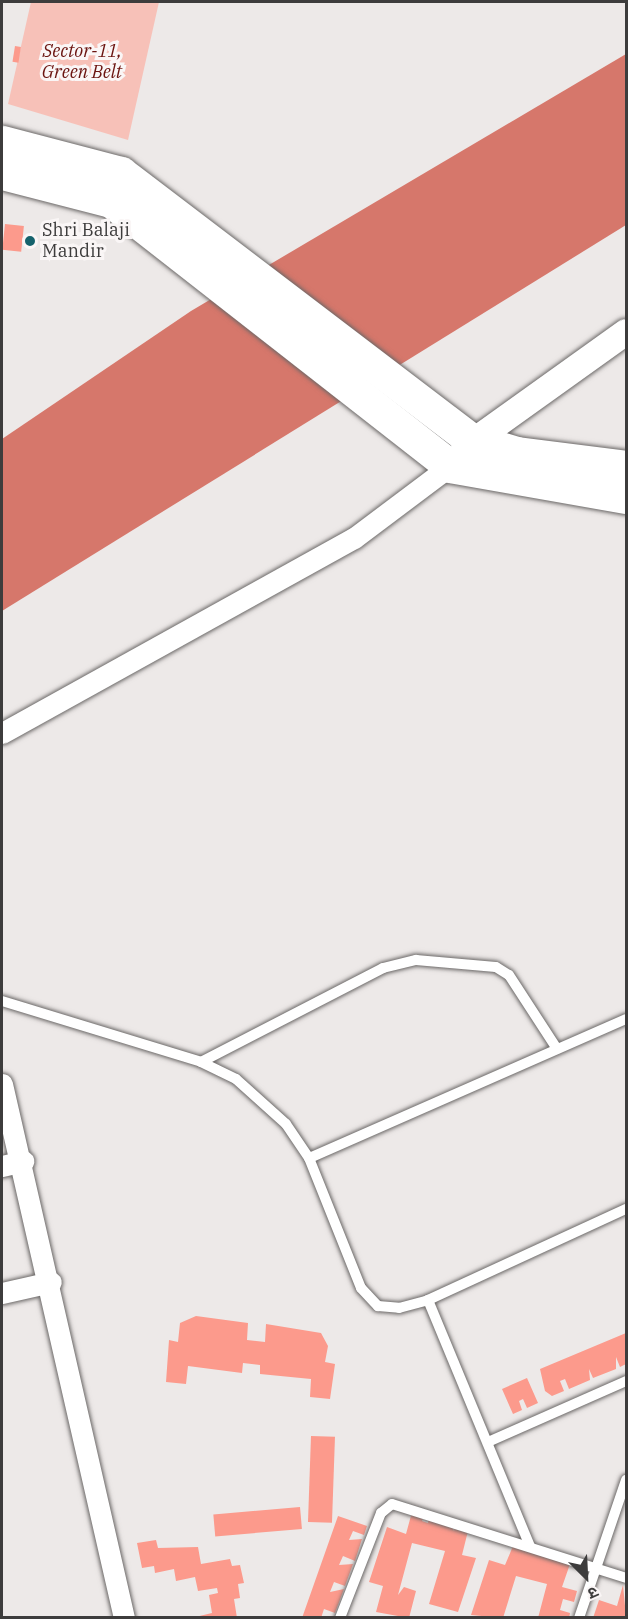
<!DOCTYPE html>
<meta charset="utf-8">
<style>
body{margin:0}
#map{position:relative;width:628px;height:1619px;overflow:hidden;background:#ede9e8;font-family:"IBM Plex Serif","Noto Sans Devanagari",serif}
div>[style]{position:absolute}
.green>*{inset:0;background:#f7c1b8}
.water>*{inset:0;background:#d6776b}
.building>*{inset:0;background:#fc9a8c;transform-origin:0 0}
.roads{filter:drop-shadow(0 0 2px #6b6867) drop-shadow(0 0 2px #6b6867)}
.service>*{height:10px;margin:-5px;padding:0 5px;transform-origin:5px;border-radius:5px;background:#fff}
.minor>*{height:21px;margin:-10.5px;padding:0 10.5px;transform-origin:10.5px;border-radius:10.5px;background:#fff}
.tertiary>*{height:26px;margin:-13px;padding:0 13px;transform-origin:13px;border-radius:13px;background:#fff}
.primary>*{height:33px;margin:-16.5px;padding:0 16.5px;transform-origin:16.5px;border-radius:16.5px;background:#fff}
.dots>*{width:16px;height:16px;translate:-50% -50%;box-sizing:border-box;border:3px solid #faf6f6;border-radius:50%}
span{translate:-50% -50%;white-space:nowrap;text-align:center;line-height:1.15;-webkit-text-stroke:6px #faf6f6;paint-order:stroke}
.park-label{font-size:18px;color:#6b1410;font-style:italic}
.poi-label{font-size:18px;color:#3d3c3c}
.left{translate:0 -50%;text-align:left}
.frame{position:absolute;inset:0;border:3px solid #3d3c3c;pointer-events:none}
.north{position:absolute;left:556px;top:1547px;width:60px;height:60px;-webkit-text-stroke:4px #faf6f6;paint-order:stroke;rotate:156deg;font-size:16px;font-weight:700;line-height:24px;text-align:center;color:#3d3c3c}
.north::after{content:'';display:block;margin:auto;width:21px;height:27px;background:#3d3c3c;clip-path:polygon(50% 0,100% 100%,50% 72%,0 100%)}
</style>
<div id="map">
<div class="green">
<div style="clip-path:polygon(31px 2px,159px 2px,128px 140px,8px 104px)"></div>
</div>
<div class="water">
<div style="clip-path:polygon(626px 54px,626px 225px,2px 611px,2px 439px,191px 311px)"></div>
</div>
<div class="building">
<div style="left:15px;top:46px;width:6px;height:16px;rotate:9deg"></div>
<div style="left:5px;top:224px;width:19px;height:26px;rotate:6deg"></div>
<div style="clip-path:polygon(196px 1316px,248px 1323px,247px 1340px,265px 1342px,266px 1324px,321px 1333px,328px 1346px,325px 1362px,335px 1364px,330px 1399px,310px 1397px,311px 1379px,260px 1374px,260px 1365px,243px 1363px,242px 1373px,188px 1366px,186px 1384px,166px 1382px,169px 1340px,178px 1342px,180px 1323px)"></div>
<div style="clip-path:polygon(626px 1333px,626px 1364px,620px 1367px,616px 1357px,616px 1369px,593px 1378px,589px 1369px,590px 1380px,569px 1389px,565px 1379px,560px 1381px,564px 1391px,552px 1396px,545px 1391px,540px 1369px)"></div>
<div style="clip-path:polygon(527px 1378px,538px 1403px,527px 1408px,523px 1399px,519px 1401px,522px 1410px,513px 1414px,502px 1389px)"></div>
<div style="left:311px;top:1436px;width:24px;height:86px;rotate:2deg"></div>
<div style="left:300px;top:1507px;width:22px;height:87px;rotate:85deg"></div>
<div style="clip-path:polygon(412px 1512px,424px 1515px,422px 1521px,428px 1523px,429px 1517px,451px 1523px,454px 1531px,456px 1524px,469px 1527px,462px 1555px,476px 1558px,458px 1612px,429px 1604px,445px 1551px,412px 1543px,398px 1595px,404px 1587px,416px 1591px,409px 1618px,376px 1612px,383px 1586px,369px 1582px,387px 1527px,406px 1534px)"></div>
<div style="clip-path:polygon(338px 1516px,367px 1526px,364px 1535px,353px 1531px,349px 1540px,362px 1539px,355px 1561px,343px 1556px,339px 1565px,353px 1564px,345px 1586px,334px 1582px,330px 1592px,344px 1589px,335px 1613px,324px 1609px,321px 1618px,302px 1618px)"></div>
<div style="clip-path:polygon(156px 1540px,158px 1548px,198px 1547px,201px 1564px,230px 1559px,232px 1566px,240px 1565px,244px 1583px,238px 1584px,240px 1598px,234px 1599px,237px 1618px,191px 1618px,212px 1613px,209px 1595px,218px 1593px,217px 1588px,198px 1591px,195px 1577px,176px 1581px,174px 1569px,155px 1573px,154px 1566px,142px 1568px,137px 1543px)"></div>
<div style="clip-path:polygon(513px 1546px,570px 1564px,562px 1587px,577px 1591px,574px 1602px,563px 1599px,560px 1610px,570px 1613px,569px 1618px,538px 1618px,547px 1584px,516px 1576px,503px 1618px,471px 1615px,489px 1560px,505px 1565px)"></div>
<div style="clip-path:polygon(623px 1585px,626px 1616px,593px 1618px,599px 1600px,617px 1606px)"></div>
</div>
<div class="roads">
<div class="service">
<div style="left:2px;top:1001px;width:208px;rotate:17deg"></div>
<div style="left:201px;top:1062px;width:39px;rotate:26deg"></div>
<div style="left:236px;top:1079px;width:67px;rotate:42deg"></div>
<div style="left:286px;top:1124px;width:41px;rotate:55.9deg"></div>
<div style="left:626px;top:1019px;width:346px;rotate:156.3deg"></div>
<div style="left:309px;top:1158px;width:140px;rotate:68.2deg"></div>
<div style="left:361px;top:1288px;width:25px;rotate:47deg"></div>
<div style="left:378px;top:1306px;width:21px;rotate:5deg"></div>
<div style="left:399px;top:1308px;width:30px;rotate:-15deg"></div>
<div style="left:428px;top:1300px;width:218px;rotate:-24.7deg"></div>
<div style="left:201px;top:1062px;width:205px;rotate:-27.3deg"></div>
<div style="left:383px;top:968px;width:34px;rotate:-14deg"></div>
<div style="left:416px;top:960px;width:80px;rotate:5deg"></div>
<div style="left:496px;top:967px;width:15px;rotate:32deg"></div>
<div style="left:509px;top:975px;width:88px;rotate:57deg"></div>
<div style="left:428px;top:1300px;width:266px;rotate:67.5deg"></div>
<div style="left:488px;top:1442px;width:151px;rotate:-23.8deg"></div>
<div style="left:340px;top:1618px;width:113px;rotate:-68.7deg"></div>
<div style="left:381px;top:1513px;width:14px;rotate:-39deg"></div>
<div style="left:392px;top:1504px;width:245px;rotate:17.5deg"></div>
<div style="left:579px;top:1618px;width:146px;rotate:-71.2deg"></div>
</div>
<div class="minor">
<div style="left:2px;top:733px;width:402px;rotate:-29deg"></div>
<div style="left:354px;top:538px;width:120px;rotate:-36.9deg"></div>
<div style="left:2px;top:1084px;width:548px;rotate:77.13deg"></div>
<div style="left:2px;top:1166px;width:22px;rotate:-13deg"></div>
<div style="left:2px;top:1293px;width:50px;rotate:-12.7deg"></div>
</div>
<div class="tertiary">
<div style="left:464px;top:448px;width:199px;rotate:-35.6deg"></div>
</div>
<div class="primary">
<div style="left:2px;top:142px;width:123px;rotate:14.6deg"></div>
<div style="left:121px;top:173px;width:439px;rotate:37.3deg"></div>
<div style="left:470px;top:439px;width:49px;rotate:16.6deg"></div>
<div style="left:517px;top:453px;width:110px;rotate:7.3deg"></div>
<div style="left:2px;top:173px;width:113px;rotate:14.4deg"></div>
<div style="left:111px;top:201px;width:430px;rotate:38deg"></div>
<div style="left:450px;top:466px;width:179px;rotate:10deg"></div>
</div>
</div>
<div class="dots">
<div style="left:30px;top:241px;background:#15626c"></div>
</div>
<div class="park-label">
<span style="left:82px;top:62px">Sector-11,<br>Green Belt</span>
</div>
<div class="poi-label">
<span class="left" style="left:42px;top:241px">Shri Balaji<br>Mandir</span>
</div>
<div class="frame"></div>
<div class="north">उ</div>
</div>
